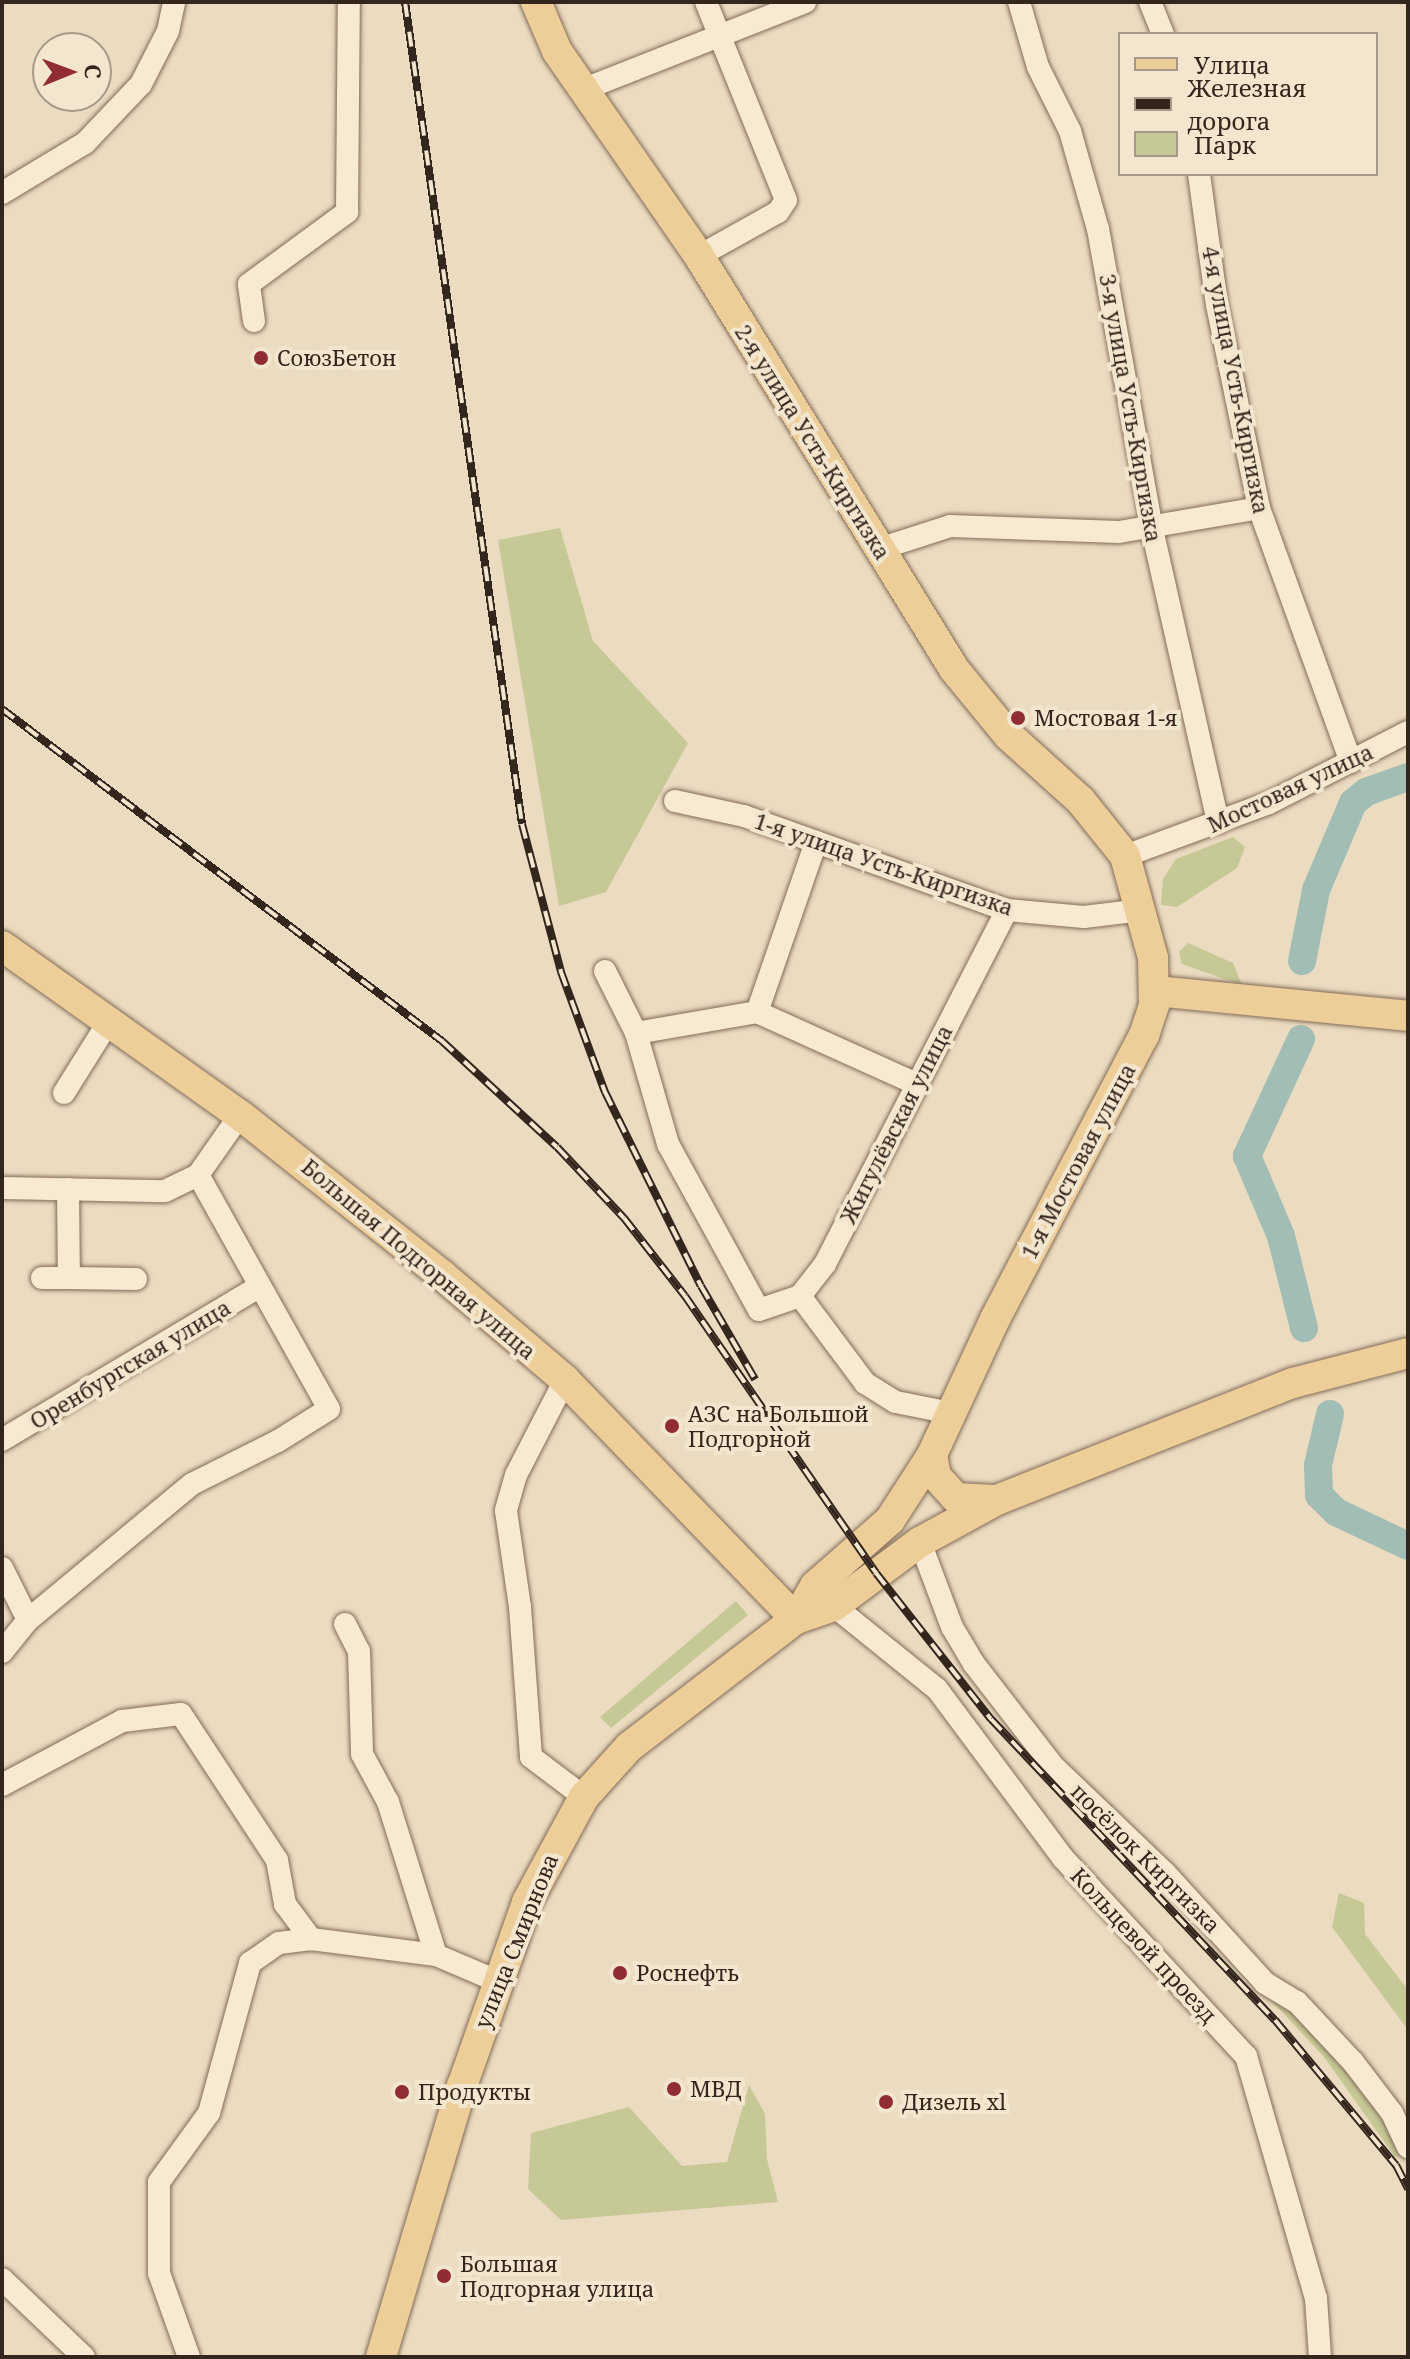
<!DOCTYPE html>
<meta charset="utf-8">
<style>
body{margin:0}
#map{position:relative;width:1410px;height:2359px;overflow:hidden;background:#ebdbc0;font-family:"Noto Serif",serif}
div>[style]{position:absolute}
.green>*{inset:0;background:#c6c895}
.river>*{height:28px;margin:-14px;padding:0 14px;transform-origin:14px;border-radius:14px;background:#a2bdb3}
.roads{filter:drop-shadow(0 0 2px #836c59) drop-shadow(0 0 2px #836c59)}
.minor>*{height:22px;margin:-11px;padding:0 11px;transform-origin:11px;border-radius:11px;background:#f7e9d2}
.major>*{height:30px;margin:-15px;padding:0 15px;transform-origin:15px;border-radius:15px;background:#edcd98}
.rail>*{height:8px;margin-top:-4px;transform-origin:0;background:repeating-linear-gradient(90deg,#f3e6cf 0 15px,#33261d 0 30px);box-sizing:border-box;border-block:2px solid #33261d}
.dots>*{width:22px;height:22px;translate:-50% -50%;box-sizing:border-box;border:4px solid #f3e6cf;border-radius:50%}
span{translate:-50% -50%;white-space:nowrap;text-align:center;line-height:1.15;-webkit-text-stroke:8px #f3e6cf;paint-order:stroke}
.poi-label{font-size:22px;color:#33261d}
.left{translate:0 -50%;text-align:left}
.street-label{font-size:22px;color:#33261d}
.frame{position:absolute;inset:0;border:4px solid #33261d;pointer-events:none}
.legend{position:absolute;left:1118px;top:32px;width:260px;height:144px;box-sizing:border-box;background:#f3e6cf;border:2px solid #a69988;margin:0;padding:10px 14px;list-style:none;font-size:24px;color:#33261d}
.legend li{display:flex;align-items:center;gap:16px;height:40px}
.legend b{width:40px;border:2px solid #a69988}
.north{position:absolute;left:32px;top:32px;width:80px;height:80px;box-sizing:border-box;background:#f3e6cf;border:2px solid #a69988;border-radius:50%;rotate:89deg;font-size:22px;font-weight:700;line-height:32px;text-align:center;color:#33261d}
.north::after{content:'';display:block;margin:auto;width:28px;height:36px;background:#8f2c34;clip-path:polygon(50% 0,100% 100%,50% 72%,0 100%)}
</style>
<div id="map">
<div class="green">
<div style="clip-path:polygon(560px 528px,593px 641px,688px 743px,606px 892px,559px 906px,498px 540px)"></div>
<div style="clip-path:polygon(1233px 837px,1245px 847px,1237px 868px,1177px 907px,1161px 905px,1163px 879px,1176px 859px)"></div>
<div style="clip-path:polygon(1188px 943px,1233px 963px,1242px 985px,1182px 964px,1179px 952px)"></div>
<div style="clip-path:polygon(736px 1601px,748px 1615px,611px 1728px,600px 1717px)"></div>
<div style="clip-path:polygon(1339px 1893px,1364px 1903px,1365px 1934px,1408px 1990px,1408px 2030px,1332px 1927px)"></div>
<div style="clip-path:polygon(1279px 1996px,1349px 2064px,1406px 2156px,1395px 2157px,1324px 2057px,1272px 2001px)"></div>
<div style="clip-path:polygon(749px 2085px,765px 2114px,767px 2159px,778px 2202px,561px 2220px,528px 2189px,531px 2133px,629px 2107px,682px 2166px,727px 2162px)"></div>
</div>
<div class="river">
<div style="left:1302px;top:961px;width:72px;rotate:-78.8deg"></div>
<div style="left:1316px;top:890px;width:95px;rotate:-67deg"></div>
<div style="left:1353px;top:803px;width:17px;rotate:-40deg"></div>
<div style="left:1366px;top:792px;width:45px;rotate:-19.7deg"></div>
<div style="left:1301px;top:1039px;width:129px;rotate:114.8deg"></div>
<div style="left:1247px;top:1156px;width:87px;rotate:67deg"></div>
<div style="left:1281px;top:1236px;width:95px;rotate:76deg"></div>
<div style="left:1330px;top:1414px;width:52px;rotate:103.2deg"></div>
<div style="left:1318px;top:1465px;width:30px;rotate:88deg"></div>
<div style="left:1319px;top:1495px;width:24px;rotate:45deg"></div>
<div style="left:1336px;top:1512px;width:80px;rotate:25.3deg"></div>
</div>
<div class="roads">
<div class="minor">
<div style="left:1019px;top:2px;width:68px;rotate:73.7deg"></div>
<div style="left:1038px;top:67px;width:72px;rotate:63.4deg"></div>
<div style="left:1070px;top:131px;width:102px;rotate:74.1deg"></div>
<div style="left:1098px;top:229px;width:305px;rotate:79.8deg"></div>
<div style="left:1152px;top:529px;width:301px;rotate:77.3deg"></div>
<div style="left:1150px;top:2px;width:35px;rotate:68deg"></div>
<div style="left:582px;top:90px;width:240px;rotate:-21.5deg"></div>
<div style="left:1199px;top:174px;width:132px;rotate:82.2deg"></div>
<div style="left:1217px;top:305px;width:207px;rotate:78.3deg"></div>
<div style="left:1259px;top:508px;width:270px;rotate:70.1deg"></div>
<div style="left:2px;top:193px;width:97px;rotate:-31.1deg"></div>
<div style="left:85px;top:143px;width:81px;rotate:-46.5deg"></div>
<div style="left:141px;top:84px;width:59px;rotate:-63deg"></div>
<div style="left:168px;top:31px;width:30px;rotate:-78deg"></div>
<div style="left:699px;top:256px;width:90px;rotate:-29.1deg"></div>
<div style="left:778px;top:212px;width:14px;rotate:-56deg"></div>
<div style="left:786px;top:200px;width:214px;rotate:-112deg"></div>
<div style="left:254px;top:321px;width:37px;rotate:-98deg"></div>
<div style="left:249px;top:284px;width:122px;rotate:-36.3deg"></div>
<div style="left:347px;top:212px;width:210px;rotate:-89.5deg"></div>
<div style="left:879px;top:549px;width:75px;rotate:-17.9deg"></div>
<div style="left:950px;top:526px;width:169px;rotate:2deg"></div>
<div style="left:1119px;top:532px;width:142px;rotate:-9.7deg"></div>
<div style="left:675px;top:801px;width:71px;rotate:12.3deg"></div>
<div style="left:744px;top:816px;width:279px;rotate:19.7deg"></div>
<div style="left:1007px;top:910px;width:77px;rotate:5.2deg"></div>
<div style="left:1084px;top:917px;width:58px;rotate:-6.9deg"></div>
<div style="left:816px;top:842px;width:180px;rotate:109.1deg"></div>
<div style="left:757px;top:1012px;width:172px;rotate:24.3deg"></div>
<div style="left:1125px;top:856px;width:153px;rotate:-20.2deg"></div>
<div style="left:1269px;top:803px;width:156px;rotate:-27.1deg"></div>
<div style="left:605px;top:971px;width:69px;rotate:63.4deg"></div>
<div style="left:636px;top:1033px;width:116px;rotate:73.9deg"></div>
<div style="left:668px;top:1144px;width:189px;rotate:61.3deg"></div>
<div style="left:759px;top:1310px;width:43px;rotate:-18.9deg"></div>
<div style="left:800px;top:1296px;width:41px;rotate:-52deg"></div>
<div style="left:825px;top:1264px;width:398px;rotate:-62.8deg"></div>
<div style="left:636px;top:1033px;width:123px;rotate:-9.8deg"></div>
<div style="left:64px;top:1093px;width:85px;rotate:-58deg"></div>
<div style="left:2px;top:1188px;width:163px;rotate:1.1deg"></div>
<div style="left:165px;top:1191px;width:37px;rotate:-26deg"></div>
<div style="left:198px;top:1175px;width:73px;rotate:-55deg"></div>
<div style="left:68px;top:1189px;width:89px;rotate:89.4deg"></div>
<div style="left:69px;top:1278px;width:67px;rotate:0.9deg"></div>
<div style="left:42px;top:1278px;width:27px"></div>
<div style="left:800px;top:1296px;width:109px;rotate:53.2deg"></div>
<div style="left:865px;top:1383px;width:36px;rotate:32deg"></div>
<div style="left:896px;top:1402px;width:56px;rotate:11.3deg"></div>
<div style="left:565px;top:1380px;width:107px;rotate:117.3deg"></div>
<div style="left:516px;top:1475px;width:37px;rotate:106deg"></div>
<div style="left:506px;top:1511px;width:97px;rotate:81.7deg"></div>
<div style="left:520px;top:1607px;width:150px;rotate:85.8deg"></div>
<div style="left:531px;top:1757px;width:66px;rotate:37deg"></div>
<div style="left:2px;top:1440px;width:297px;rotate:-30.8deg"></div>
<div style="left:920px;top:1542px;width:91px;rotate:69.4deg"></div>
<div style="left:952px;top:1627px;width:43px;rotate:59.3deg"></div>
<div style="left:974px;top:1664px;width:130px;rotate:52.2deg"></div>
<div style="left:1054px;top:1767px;width:153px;rotate:43.7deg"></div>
<div style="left:1165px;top:1873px;width:149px;rotate:47.7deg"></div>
<div style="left:1265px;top:1983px;width:37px;rotate:31deg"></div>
<div style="left:1297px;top:2002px;width:82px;rotate:47deg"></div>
<div style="left:1353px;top:2062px;width:64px;rotate:52.6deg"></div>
<div style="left:1392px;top:2113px;width:38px;rotate:65deg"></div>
<div style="left:2px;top:1568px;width:58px;rotate:63.4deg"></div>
<div style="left:834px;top:1606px;width:132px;rotate:38.9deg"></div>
<div style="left:937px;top:1689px;width:211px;rotate:53.3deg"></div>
<div style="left:1063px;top:1858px;width:270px;rotate:47.3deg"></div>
<div style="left:1246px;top:2056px;width:252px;rotate:73.9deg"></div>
<div style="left:1316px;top:2298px;width:59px;rotate:86.1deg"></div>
<div style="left:345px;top:1624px;width:30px;rotate:63deg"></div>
<div style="left:359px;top:1651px;width:103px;rotate:88.3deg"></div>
<div style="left:362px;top:1754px;width:55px;rotate:61.6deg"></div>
<div style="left:388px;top:1802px;width:160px;rotate:72.6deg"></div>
<div style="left:2px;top:1652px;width:41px;rotate:-50.9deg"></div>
<div style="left:28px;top:1620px;width:213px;rotate:-39.7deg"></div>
<div style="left:192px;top:1484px;width:96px;rotate:-26.6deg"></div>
<div style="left:278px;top:1441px;width:60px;rotate:-32.1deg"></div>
<div style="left:329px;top:1409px;width:268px;rotate:-119.2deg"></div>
<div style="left:2px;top:1785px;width:136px;rotate:-28.1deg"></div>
<div style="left:122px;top:1721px;width:59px;rotate:-6.8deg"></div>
<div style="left:181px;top:1714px;width:175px;rotate:56.7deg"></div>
<div style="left:277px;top:1860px;width:45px;rotate:79.7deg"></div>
<div style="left:285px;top:1904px;width:44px;rotate:53.4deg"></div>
<div style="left:311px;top:1939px;width:126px;rotate:7.3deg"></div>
<div style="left:436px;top:1955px;width:66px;rotate:23.1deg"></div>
<div style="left:2px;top:2279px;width:113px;rotate:43.6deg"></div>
<div style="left:189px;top:2357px;width:89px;rotate:-109.7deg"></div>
<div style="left:159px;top:2273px;width:91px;rotate:-90deg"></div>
<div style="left:159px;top:2182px;width:85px;rotate:-54.1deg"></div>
<div style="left:209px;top:2113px;width:156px;rotate:-74.7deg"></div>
<div style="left:250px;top:1963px;width:35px;rotate:-35deg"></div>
<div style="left:279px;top:1943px;width:32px;rotate:-7deg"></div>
</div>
<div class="major">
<div style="left:536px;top:2px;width:53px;rotate:66.8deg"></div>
<div style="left:557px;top:51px;width:249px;rotate:55.3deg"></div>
<div style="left:699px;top:256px;width:485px;rotate:58.3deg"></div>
<div style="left:954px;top:669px;width:85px;rotate:50.7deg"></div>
<div style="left:1008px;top:735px;width:98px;rotate:42.1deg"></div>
<div style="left:1081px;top:801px;width:70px;rotate:51.3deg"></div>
<div style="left:1125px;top:856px;width:106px;rotate:74.6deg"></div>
<div style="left:1153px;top:958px;width:47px;rotate:88.8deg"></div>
<div style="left:1154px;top:1005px;width:32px;rotate:108deg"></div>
<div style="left:1144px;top:1035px;width:321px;rotate:117.7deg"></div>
<div style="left:995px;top:1319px;width:150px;rotate:114.9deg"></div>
<div style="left:932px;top:1455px;width:77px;rotate:122.9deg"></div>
<div style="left:890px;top:1520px;width:100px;rotate:138.7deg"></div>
<div style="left:815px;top:1586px;width:38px;rotate:120deg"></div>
<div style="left:2px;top:946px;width:292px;rotate:35.4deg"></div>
<div style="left:240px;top:1115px;width:259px;rotate:38.4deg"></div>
<div style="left:443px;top:1276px;width:160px;rotate:40.4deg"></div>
<div style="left:565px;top:1380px;width:332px;rotate:46deg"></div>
<div style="left:1155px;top:991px;width:254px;rotate:5.6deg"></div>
<div style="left:932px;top:1455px;width:21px;rotate:79deg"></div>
<div style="left:936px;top:1476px;width:30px;rotate:48deg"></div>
<div style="left:956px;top:1498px;width:39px;rotate:3deg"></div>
<div style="left:381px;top:2357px;width:283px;rotate:-73.4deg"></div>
<div style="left:462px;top:2086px;width:195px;rotate:-70.5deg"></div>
<div style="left:527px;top:1902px;width:119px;rotate:-61.5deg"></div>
<div style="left:584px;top:1797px;width:67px;rotate:-48deg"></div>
<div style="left:629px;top:1747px;width:210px;rotate:-37.5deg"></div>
<div style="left:796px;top:1619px;width:40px;rotate:-18.9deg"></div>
<div style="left:834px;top:1606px;width:107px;rotate:-36.7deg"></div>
<div style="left:920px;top:1542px;width:88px;rotate:-28.6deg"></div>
<div style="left:997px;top:1500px;width:318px;rotate:-21.6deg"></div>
<div style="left:1293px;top:1383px;width:119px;rotate:-14.6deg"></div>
</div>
</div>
<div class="rail">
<div style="left:405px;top:2px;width:830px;rotate:81.9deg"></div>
<div style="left:522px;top:824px;width:153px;rotate:75.2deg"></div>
<div style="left:561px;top:972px;width:128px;rotate:69.9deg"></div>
<div style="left:605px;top:1092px;width:216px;rotate:63.7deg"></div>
<div style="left:701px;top:1286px;width:108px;rotate:59.9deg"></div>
<div style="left:2px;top:709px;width:551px;rotate:37.04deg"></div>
<div style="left:442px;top:1041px;width:156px;rotate:42.7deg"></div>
<div style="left:557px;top:1147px;width:98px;rotate:46.7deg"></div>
<div style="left:624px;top:1218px;width:99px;rotate:52deg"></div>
<div style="left:685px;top:1296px;width:336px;rotate:55.4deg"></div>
<div style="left:876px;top:1573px;width:186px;rotate:51.8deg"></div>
<div style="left:991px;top:1719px;width:414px;rotate:46.7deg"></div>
<div style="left:1275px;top:2020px;width:189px;rotate:50.2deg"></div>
<div style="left:1396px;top:2165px;width:27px;rotate:63deg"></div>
</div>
<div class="dots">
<div style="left:261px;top:358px;background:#8f2c34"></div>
<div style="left:1018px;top:718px;background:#8f2c34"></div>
<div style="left:672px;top:1426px;background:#8f2c34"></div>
<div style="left:620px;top:1973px;background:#8f2c34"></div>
<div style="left:674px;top:2089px;background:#8f2c34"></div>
<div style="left:402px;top:2092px;background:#8f2c34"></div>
<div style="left:886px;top:2102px;background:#8f2c34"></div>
<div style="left:444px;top:2276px;background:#8f2c34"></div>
</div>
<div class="poi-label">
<span class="left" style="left:277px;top:358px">СоюзБетон</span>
<span class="left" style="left:1034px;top:718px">Мостовая 1-я</span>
<span class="left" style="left:688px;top:1426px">АЗС на Большой<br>Подгорной</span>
<span class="left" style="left:636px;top:1973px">Роснефть</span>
<span class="left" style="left:690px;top:2089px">МВД</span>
<span class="left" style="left:418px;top:2092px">Продукты</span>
<span class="left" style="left:902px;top:2102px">Дизель xl</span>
<span class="left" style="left:460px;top:2276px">Большая<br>Подгорная улица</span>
</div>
<div class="street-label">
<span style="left:1236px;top:380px;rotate:79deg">4-я улица Усть-Киргизка</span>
<span style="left:1131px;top:408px;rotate:80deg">3-я улица Усть-Киргизка</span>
<span style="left:813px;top:442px;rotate:58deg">2-я улица Усть-Киргизка</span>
<span style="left:1290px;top:788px;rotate:-25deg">Мостовая улица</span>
<span style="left:884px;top:864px;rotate:19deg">1-я улица Усть-Киргизка</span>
<span style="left:896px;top:1124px;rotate:-63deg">Жигулёвская улица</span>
<span style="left:1078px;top:1161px;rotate:-62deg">1-я Мостовая улица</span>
<span style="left:419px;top:1259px;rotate:40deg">Большая Подгорная улица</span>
<span style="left:130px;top:1364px;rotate:-31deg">Оренбургская улица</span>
<span style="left:1146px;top:1858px;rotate:45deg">посёлок Киргизка</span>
<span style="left:516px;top:1941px;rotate:-68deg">улица Смирнова</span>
<span style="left:1144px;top:1945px;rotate:47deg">Кольцевой проезд</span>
</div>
<div class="frame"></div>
<ul class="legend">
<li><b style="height:10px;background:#edcd98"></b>Улица</li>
<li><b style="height:10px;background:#33261d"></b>Железная дорога</li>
<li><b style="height:22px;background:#c6c895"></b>Парк</li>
</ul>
<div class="north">С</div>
</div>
